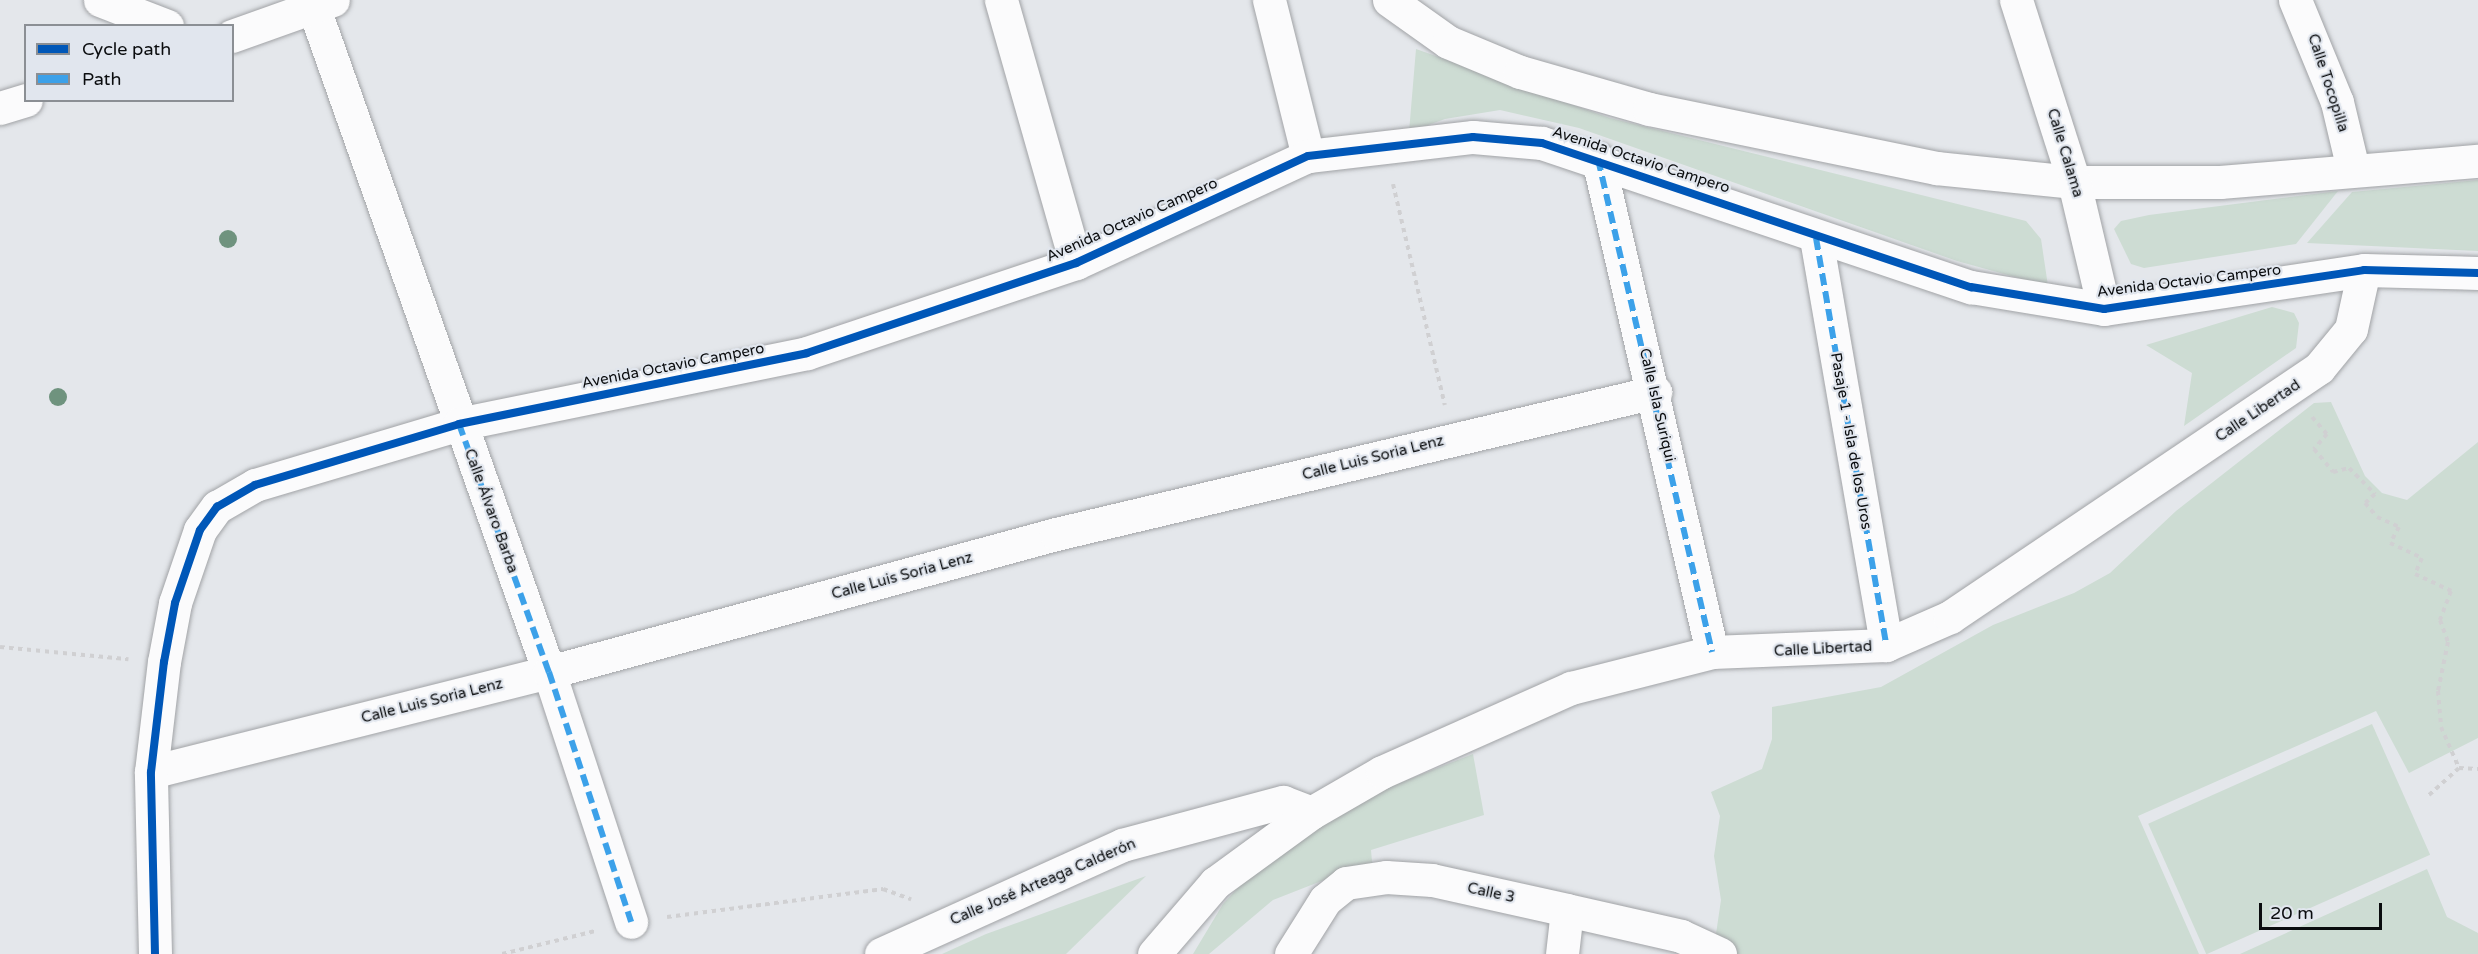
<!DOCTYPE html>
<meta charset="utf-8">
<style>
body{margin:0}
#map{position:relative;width:2478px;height:954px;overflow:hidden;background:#e4e7eb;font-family:"Varela Round",sans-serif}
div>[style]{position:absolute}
.green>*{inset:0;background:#cddcd3;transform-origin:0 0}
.path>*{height:4px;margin-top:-2px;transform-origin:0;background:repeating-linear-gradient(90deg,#d0d0d2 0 4.5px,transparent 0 9px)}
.roads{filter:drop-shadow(0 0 2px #a1a3a6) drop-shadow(0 0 2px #a1a3a6)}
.minor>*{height:33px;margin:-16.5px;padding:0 16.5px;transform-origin:16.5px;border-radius:16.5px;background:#fbfbfc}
.quiet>*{height:6px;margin-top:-3px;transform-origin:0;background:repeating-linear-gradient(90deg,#3ca1e9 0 12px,transparent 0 18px)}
.cycleway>*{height:8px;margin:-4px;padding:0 4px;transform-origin:4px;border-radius:4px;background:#0057b8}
.trees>*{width:18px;height:18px;margin:-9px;border-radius:50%;background:#6f937e}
span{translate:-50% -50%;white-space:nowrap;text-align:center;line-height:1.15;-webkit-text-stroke:4.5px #e1e6ee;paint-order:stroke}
.street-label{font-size:15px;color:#0a0c0e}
.legend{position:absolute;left:24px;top:24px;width:210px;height:78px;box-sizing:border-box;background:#e1e6ee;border:2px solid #8b8f94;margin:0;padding:8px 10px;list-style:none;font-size:18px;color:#0a0c0e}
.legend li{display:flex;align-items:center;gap:12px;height:30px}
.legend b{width:30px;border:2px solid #8b8f94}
.scale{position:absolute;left:2259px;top:903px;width:123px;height:27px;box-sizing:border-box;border:3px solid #0a0c0e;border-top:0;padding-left:8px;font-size:18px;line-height:21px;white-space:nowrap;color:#0a0c0e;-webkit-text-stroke:4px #e1e6ee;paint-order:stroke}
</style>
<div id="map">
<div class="green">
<div style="clip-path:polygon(1416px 49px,1610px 118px,2026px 221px,2041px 239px,2048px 286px,1957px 261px,1579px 128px,1500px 110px,1445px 119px,1409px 132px)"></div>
<div style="clip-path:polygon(2478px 180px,2478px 251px,2307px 243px,2352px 192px)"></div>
<div style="clip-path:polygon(2338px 191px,2296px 244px,2144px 268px,2131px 264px,2114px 229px,2121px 221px,2149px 215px)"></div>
<div style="clip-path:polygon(2272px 307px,2294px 313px,2299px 323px,2296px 348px,2184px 426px,2192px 373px,2146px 345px)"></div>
<div style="clip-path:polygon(2331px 402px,2365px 476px,2382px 493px,2407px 500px,2478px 442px,2478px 738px,2409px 773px,2376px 711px,2138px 816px,2199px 954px,1713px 954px,1721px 900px,1714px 856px,1720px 816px,1711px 792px,1762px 769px,1772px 739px,1772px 707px,1881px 687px,1993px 625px,2074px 593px,2110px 573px,2176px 511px,2314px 403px)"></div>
<div style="left:2372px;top:724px;width:143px;height:245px;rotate:66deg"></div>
<div style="clip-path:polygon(1473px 754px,1484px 815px,1371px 850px,1373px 873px,1347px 871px,1273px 900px,1209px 954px,1193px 954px,1223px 904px,1267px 856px,1379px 791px)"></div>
<div style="clip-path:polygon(2427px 869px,2447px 917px,2478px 933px,2478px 954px,2240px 954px)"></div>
<div style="clip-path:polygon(1146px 876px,1066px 954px,942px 954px,986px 934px)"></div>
</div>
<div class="path">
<div style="left:1393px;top:184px;width:227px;rotate:76.8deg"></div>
<div style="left:2312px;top:417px;width:23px;rotate:49deg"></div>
<div style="left:2327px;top:434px;width:20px;rotate:131deg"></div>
<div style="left:2314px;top:449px;width:30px;rotate:50deg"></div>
<div style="left:2333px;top:472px;width:16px;rotate:-14deg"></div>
<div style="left:2349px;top:468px;width:37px;rotate:45deg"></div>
<div style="left:2375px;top:494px;width:13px;rotate:138deg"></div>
<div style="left:2365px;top:503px;width:18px;rotate:49deg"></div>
<div style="left:2377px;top:517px;width:24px;rotate:24deg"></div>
<div style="left:2399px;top:527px;width:18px;rotate:119deg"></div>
<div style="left:2390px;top:543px;width:35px;rotate:25deg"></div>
<div style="left:2422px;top:558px;width:17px;rotate:114deg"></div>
<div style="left:2415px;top:574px;width:40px;rotate:25deg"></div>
<div style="left:2451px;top:591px;width:31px;rotate:111deg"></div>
<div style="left:2440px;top:620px;width:23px;rotate:70deg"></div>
<div style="left:2448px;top:642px;width:50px;rotate:101.5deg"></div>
<div style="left:2438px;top:691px;width:36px;rotate:85deg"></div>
<div style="left:2441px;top:727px;width:45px;rotate:66.3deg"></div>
<div style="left:0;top:647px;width:129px;rotate:5.4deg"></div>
<div style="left:2429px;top:795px;width:40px;rotate:-42deg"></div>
<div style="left:2459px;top:768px;width:19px;rotate:3deg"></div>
<div style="left:667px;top:917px;width:218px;rotate:-7.4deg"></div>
<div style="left:883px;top:889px;width:30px;rotate:20deg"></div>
<div style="left:502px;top:954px;width:96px;rotate:-13.9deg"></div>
</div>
<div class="roads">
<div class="minor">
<div style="left:100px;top:0;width:72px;rotate:21.2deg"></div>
<div style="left:311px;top:0;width:713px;rotate:70.5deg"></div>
<div style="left:549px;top:672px;width:263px;rotate:71.8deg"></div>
<div style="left:1001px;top:0;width:273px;rotate:74.1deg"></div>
<div style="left:1269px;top:0;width:161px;rotate:76deg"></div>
<div style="left:1389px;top:0;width:72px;rotate:35.4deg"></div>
<div style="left:1448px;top:42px;width:78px;rotate:22.6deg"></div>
<div style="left:1520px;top:72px;width:134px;rotate:16deg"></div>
<div style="left:1649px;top:109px;width:293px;rotate:11.6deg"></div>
<div style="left:1936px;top:168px;width:139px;rotate:5.8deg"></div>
<div style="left:2074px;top:182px;width:146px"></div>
<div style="left:2220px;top:182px;width:259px;rotate:-4.7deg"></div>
<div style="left:2016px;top:0;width:191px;rotate:72.3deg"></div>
<div style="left:2074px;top:182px;width:130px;rotate:76.7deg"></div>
<div style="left:2295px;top:0;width:110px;rotate:67.6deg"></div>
<div style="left:2337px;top:102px;width:69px;rotate:76.6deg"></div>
<div style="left:232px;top:36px;width:107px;rotate:-19.6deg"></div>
<div style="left:0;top:108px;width:27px;rotate:-17deg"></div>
<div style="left:1598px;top:159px;width:506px;rotate:76.98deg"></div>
<div style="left:1816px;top:238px;width:413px;rotate:80.2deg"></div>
<div style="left:151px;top:772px;width:410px;rotate:-14.1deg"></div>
<div style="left:549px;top:672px;width:525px;rotate:-15.23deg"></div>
<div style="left:1056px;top:534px;width:616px;rotate:-13.34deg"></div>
<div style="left:155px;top:954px;width:182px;rotate:-91.3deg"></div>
<div style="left:151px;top:772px;width:111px;rotate:-83.3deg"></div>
<div style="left:164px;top:662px;width:60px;rotate:-79.4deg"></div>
<div style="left:175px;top:603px;width:77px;rotate:-71.1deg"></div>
<div style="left:200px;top:530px;width:29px;rotate:-54deg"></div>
<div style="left:217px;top:507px;width:44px;rotate:-30.1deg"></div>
<div style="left:255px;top:485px;width:213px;rotate:-16.6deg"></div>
<div style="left:459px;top:424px;width:355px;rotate:-11.5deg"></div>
<div style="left:807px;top:353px;width:284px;rotate:-18.5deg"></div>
<div style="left:1076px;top:263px;width:255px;rotate:-24.8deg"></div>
<div style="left:1308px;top:156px;width:166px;rotate:-6.6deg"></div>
<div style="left:1473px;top:137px;width:69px;rotate:5deg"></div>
<div style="left:1542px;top:143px;width:453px;rotate:18.6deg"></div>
<div style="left:1971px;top:287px;width:135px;rotate:9.4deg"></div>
<div style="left:2104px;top:309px;width:263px;rotate:-8.5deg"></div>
<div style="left:2364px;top:270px;width:114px;rotate:1.5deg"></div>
<div style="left:881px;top:954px;width:265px;rotate:-24.3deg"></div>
<div style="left:1122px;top:845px;width:167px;rotate:-15deg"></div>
<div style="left:1283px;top:802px;width:30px;rotate:21deg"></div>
<div style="left:1154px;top:954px;width:94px;rotate:-49.3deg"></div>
<div style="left:1215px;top:883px;width:119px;rotate:-36.1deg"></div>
<div style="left:1311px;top:813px;width:82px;rotate:-30deg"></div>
<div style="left:1382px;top:772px;width:207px;rotate:-24deg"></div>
<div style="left:1571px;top:688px;width:146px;rotate:-14.3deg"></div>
<div style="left:1712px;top:652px;width:174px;rotate:-2.3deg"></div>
<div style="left:1886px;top:645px;width:70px;rotate:-23.6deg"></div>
<div style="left:1950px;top:617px;width:445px;rotate:-34deg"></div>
<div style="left:2319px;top:368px;width:50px;rotate:-50.6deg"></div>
<div style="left:2351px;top:329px;width:60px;rotate:-77.6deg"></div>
<div style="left:1291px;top:954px;width:64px;rotate:-57.8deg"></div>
<div style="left:1325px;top:900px;width:27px;rotate:-39deg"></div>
<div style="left:1346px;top:883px;width:40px;rotate:-8.5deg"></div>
<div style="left:1386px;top:877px;width:46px;rotate:3.7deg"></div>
<div style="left:1432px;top:880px;width:138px;rotate:12.5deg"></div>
<div style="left:1567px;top:910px;width:117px;rotate:12.8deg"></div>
<div style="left:1681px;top:936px;width:43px;rotate:24.8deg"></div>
<div style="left:1562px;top:954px;width:44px;rotate:-83.5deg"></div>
</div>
</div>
<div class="quiet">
<div style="left:1598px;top:159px;width:506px;rotate:76.98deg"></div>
<div style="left:1816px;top:238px;width:413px;rotate:80.2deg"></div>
<div style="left:459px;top:424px;width:264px;rotate:70.1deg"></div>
<div style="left:549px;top:672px;width:263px;rotate:71.8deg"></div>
</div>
<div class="cycleway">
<div style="left:155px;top:954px;width:182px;rotate:-91.3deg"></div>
<div style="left:151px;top:772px;width:111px;rotate:-83.3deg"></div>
<div style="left:164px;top:662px;width:60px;rotate:-79.4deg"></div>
<div style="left:175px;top:603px;width:77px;rotate:-71.1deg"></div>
<div style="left:200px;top:530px;width:29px;rotate:-54deg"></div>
<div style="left:217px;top:507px;width:44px;rotate:-30.1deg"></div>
<div style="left:255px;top:485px;width:213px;rotate:-16.6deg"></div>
<div style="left:459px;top:424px;width:355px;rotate:-11.5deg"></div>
<div style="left:807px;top:353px;width:284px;rotate:-18.5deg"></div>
<div style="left:1076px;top:263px;width:255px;rotate:-24.8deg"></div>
<div style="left:1308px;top:156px;width:166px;rotate:-6.6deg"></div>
<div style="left:1473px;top:137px;width:69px;rotate:5deg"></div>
<div style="left:1542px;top:143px;width:453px;rotate:18.6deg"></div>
<div style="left:1971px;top:287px;width:135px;rotate:9.4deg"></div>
<div style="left:2104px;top:309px;width:263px;rotate:-8.5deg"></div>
<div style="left:2364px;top:270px;width:114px;rotate:1.5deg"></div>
</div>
<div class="trees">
<div style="left:228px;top:239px"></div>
<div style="left:58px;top:397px"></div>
</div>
<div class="street-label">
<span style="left:2328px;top:83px;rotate:72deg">Calle Tocopilla</span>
<span style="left:2065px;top:153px;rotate:73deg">Calle Calama</span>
<span style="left:1641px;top:160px;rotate:18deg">Avenida Octavio Campero</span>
<span style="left:1132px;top:220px;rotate:-24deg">Avenida Octavio Campero</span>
<span style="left:2189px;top:281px;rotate:-7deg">Avenida Octavio Campero</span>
<span style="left:673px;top:366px;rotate:-11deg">Avenida Octavio Campero</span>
<span style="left:1657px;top:405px;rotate:77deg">Calle Isla Suriqui</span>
<span style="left:2258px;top:411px;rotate:-34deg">Calle Libertad</span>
<span style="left:1851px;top:441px;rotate:80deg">Pasaje 1 - Isla de los Uros</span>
<span style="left:1373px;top:458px;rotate:-14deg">Calle Luis Soria Lenz</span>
<span style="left:491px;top:511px;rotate:70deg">Calle Álvaro Barba</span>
<span style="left:902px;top:576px;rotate:-15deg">Calle Luis Soria Lenz</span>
<span style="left:1823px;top:649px;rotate:-3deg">Calle Libertad</span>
<span style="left:432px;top:701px;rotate:-14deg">Calle Luis Soria Lenz</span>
<span style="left:1043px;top:882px;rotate:-23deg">Calle José Arteaga Calderón</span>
<span style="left:1491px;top:893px;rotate:12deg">Calle 3</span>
</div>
<ul class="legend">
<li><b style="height:8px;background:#0057b8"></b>Cycle path</li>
<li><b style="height:8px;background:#3ca1e9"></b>Path</li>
</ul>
<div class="scale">20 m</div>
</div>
